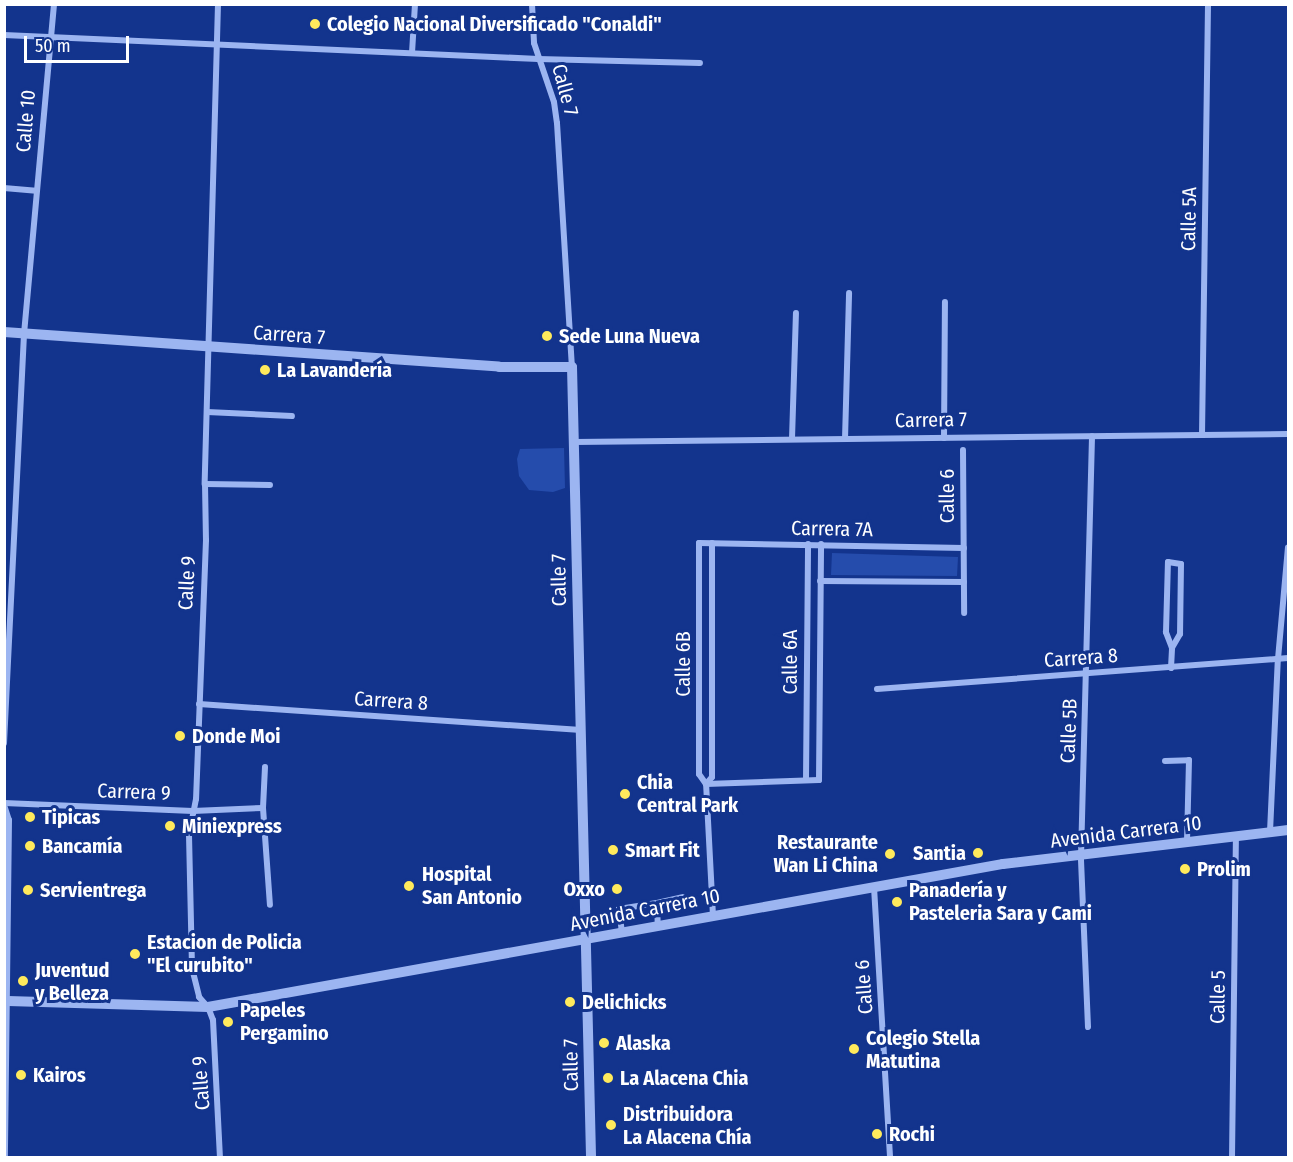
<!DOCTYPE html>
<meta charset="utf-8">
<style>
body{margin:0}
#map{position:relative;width:1293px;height:1162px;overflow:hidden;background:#13348d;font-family:"Fira Sans Condensed",sans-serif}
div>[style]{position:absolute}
.green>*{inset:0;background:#254cac}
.minor>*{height:6px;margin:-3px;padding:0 3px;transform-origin:3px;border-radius:3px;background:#9cb5f1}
.tertiary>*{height:10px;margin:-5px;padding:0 5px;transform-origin:5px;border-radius:5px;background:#9cb5f1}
.dots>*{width:16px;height:16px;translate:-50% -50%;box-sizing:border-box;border:3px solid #13348d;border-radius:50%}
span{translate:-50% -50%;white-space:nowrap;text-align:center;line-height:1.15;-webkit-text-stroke:6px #13348d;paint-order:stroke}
.poi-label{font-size:20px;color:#fff;font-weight:700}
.left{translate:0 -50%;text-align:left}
.right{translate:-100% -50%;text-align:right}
.street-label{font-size:20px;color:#fff}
.frame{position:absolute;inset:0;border:6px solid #fff;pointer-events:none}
.scale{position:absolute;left:24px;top:36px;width:105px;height:27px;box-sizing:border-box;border:3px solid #fff;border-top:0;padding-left:8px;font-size:18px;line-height:21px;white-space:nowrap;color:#fff;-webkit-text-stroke:4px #13348d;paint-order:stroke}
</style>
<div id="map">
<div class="green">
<div style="clip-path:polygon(564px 448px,565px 488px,553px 492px,529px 490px,519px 476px,517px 459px,520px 449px)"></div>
<div style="clip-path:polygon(832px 553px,958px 557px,957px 576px,831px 575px)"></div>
</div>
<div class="minor">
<div style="left:218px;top:4px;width:480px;rotate:91.6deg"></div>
<div style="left:205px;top:484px;width:56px;rotate:89deg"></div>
<div style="left:206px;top:540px;width:259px;rotate:92.2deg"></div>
<div style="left:196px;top:799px;width:37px;rotate:101deg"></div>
<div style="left:189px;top:835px;width:133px;rotate:88.7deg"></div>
<div style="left:192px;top:968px;width:30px;rotate:76deg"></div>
<div style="left:199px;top:997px;width:13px;rotate:48deg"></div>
<div style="left:208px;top:1007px;width:14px;rotate:69deg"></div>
<div style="left:213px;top:1020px;width:138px;rotate:87.1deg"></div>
<div style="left:532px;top:4px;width:39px;rotate:87deg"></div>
<div style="left:534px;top:43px;width:62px;rotate:71.3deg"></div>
<div style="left:554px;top:102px;width:21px;rotate:82deg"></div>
<div style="left:557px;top:123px;width:244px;rotate:86.5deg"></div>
<div style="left:4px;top:35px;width:535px;rotate:2.57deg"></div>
<div style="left:538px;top:59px;width:162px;rotate:1.4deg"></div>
<div style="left:412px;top:53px;width:49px;rotate:-86.5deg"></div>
<div style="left:4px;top:188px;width:32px;rotate:5deg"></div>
<div style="left:207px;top:412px;width:85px;rotate:2.7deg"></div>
<div style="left:1202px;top:435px;width:431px;rotate:-89.2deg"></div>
<div style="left:944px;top:438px;width:136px;rotate:-89.6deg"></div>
<div style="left:792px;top:439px;width:126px;rotate:-88.2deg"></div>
<div style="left:845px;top:439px;width:146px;rotate:-88.4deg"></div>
<div style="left:574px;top:442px;width:714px;rotate:-0.64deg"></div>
<div style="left:963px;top:450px;width:163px;rotate:89.6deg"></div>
<div style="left:205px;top:484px;width:65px;rotate:0.9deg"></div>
<div style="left:820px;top:581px;width:144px;rotate:0.4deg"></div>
<div style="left:1171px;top:668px;width:20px;rotate:-87deg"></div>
<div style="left:1172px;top:648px;width:17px;rotate:-111deg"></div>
<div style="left:1166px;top:632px;width:70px;rotate:-88.4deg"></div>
<div style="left:1168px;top:562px;width:13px;rotate:9deg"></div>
<div style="left:1181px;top:564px;width:70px;rotate:90.8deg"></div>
<div style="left:1180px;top:634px;width:16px;rotate:120deg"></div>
<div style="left:877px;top:689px;width:412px;rotate:-4.3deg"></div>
<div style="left:199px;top:704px;width:383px;rotate:3.9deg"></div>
<div style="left:4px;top:743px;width:409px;rotate:-87.2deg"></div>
<div style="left:24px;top:334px;width:331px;rotate:-84.8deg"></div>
<div style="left:1165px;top:761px;width:24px;rotate:-2deg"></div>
<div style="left:1189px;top:760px;width:81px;rotate:91.4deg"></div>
<div style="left:265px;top:767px;width:41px;rotate:92.8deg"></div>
<div style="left:263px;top:808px;width:97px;rotate:85.9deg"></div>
<div style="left:806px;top:780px;width:236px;rotate:-89.5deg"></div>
<div style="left:706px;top:784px;width:113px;rotate:-2deg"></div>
<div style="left:819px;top:780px;width:236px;rotate:-89.5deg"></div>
<div style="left:706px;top:784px;width:9px;rotate:-49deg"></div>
<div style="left:712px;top:777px;width:234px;rotate:-90deg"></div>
<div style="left:4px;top:803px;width:189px;rotate:2.4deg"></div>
<div style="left:193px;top:811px;width:70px;rotate:-2.5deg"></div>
<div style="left:4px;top:805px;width:16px;rotate:72deg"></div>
<div style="left:9px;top:820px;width:338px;rotate:90.7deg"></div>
<div style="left:1270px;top:832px;width:173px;rotate:-87.4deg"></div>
<div style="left:1278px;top:659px;width:112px;rotate:-84.9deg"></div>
<div style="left:874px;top:887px;width:271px;rotate:86.6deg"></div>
<div style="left:657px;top:903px;width:26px;rotate:-13deg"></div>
<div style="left:713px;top:916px;width:132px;rotate:-93deg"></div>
<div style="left:706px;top:784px;width:12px;rotate:-125deg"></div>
<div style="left:699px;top:774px;width:231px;rotate:-90deg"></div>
<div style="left:699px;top:543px;width:265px;rotate:1.1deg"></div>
<div style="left:622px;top:933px;width:24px;rotate:-97deg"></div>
<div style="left:619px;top:909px;width:38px;rotate:-9deg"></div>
<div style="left:657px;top:903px;width:23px;rotate:88deg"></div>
<div style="left:1088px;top:1027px;width:170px;rotate:-92.4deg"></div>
<div style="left:1081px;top:857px;width:421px;rotate:-88.5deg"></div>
<div style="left:1232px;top:1158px;width:321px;rotate:-89.3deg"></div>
</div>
<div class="tertiary">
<div style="left:4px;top:332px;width:496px;rotate:4deg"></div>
<div style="left:499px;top:367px;width:73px"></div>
<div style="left:572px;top:367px;width:791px;rotate:88.62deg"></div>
<div style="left:8px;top:1001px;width:200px;rotate:1.7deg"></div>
<div style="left:208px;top:1007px;width:808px;rotate:-10.2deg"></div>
<div style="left:1003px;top:864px;width:287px;rotate:-6.8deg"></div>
</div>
<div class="dots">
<div style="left:315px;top:24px;background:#ffea5c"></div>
<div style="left:547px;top:336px;background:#ffea5c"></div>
<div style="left:265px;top:370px;background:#ffea5c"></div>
<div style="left:180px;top:736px;background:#ffea5c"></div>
<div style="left:625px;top:794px;background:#ffea5c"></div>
<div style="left:30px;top:817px;background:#ffea5c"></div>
<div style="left:170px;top:826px;background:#ffea5c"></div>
<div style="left:30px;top:846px;background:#ffea5c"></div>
<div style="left:613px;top:850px;background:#ffea5c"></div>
<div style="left:978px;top:853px;background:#ffea5c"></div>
<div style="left:890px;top:854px;background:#ffea5c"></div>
<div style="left:1185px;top:869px;background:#ffea5c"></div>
<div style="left:409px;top:886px;background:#ffea5c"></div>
<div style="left:617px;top:889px;background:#ffea5c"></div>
<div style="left:28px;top:890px;background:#ffea5c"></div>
<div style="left:897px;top:902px;background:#ffea5c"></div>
<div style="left:135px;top:954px;background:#ffea5c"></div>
<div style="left:23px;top:981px;background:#ffea5c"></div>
<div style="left:570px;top:1002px;background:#ffea5c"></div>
<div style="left:228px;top:1022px;background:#ffea5c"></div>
<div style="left:604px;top:1043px;background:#ffea5c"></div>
<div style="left:854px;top:1049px;background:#ffea5c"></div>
<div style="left:21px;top:1075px;background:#ffea5c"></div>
<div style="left:608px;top:1078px;background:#ffea5c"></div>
<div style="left:611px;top:1125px;background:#ffea5c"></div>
<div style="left:877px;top:1134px;background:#ffea5c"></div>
</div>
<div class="poi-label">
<span class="left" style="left:327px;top:24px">Colegio Nacional Diversificado "Conaldi"</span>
<span class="left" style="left:559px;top:336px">Sede Luna Nueva</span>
<span class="left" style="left:277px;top:370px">La Lavandería</span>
<span class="left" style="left:192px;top:736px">Donde Moi</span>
<span class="left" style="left:637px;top:794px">Chia<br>Central Park</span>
<span class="left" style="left:42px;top:817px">Tipicas</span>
<span class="left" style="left:182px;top:826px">Miniexpress</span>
<span class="right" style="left:878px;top:854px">Restaurante<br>Wan Li China</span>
<span class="left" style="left:42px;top:846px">Bancamía</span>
<span class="left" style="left:625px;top:850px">Smart Fit</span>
<span class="right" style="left:966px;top:853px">Santia</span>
<span class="left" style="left:1197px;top:869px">Prolim</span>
<span class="left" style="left:422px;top:886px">Hospital<br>San Antonio</span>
<span class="right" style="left:605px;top:889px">Oxxo</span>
<span class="left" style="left:40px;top:890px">Servientrega</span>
<span class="left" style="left:909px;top:902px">Panadería y<br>Pasteleria Sara y Cami</span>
<span class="left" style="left:147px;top:954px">Estacion de Policia<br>"El curubito"</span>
<span class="left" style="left:35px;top:982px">Juventud<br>y Belleza</span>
<span class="left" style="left:582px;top:1002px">Delichicks</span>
<span class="left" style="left:240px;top:1022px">Papeles<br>Pergamino</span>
<span class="left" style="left:866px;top:1050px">Colegio Stella<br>Matutina</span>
<span class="left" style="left:616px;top:1043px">Alaska</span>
<span class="left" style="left:33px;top:1075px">Kairos</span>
<span class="left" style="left:620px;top:1078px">La Alacena Chia</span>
<span class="left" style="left:623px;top:1126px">Distribuidora<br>La Alacena Chía</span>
<span class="left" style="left:889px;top:1134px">Rochi</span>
</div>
<div class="street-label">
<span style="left:565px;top:90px;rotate:75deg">Calle 7</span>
<span style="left:26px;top:121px;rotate:-85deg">Calle 10</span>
<span style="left:1189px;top:219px;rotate:-89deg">Calle 5A</span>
<span style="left:289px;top:335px;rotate:4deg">Carrera 7</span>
<span style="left:931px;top:420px;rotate:-1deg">Carrera 7</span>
<span style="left:947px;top:496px;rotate:-90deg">Calle 6</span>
<span style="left:832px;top:529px;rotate:1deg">Carrera 7A</span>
<span style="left:559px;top:580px;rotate:-91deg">Calle 7</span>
<span style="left:187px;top:583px;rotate:-87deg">Calle 9</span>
<span style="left:1081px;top:658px;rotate:-4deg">Carrera 8</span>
<span style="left:790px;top:662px;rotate:-90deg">Calle 6A</span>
<span style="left:683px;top:664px;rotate:-90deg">Calle 6B</span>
<span style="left:391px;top:701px;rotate:4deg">Carrera 8</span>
<span style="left:1069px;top:731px;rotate:-88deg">Calle 5B</span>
<span style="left:134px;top:792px;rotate:2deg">Carrera 9</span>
<span style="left:1126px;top:832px;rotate:-7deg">Avenida Carrera 10</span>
<span style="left:645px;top:910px;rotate:-11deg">Avenida Carrera 10</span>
<span style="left:864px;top:987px;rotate:-94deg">Calle 6</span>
<span style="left:1218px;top:997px;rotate:-89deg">Calle 5</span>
<span style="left:571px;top:1065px;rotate:-91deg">Calle 7</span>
<span style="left:201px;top:1083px;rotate:-94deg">Calle 9</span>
</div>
<div class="frame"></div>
<div class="scale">50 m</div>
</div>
